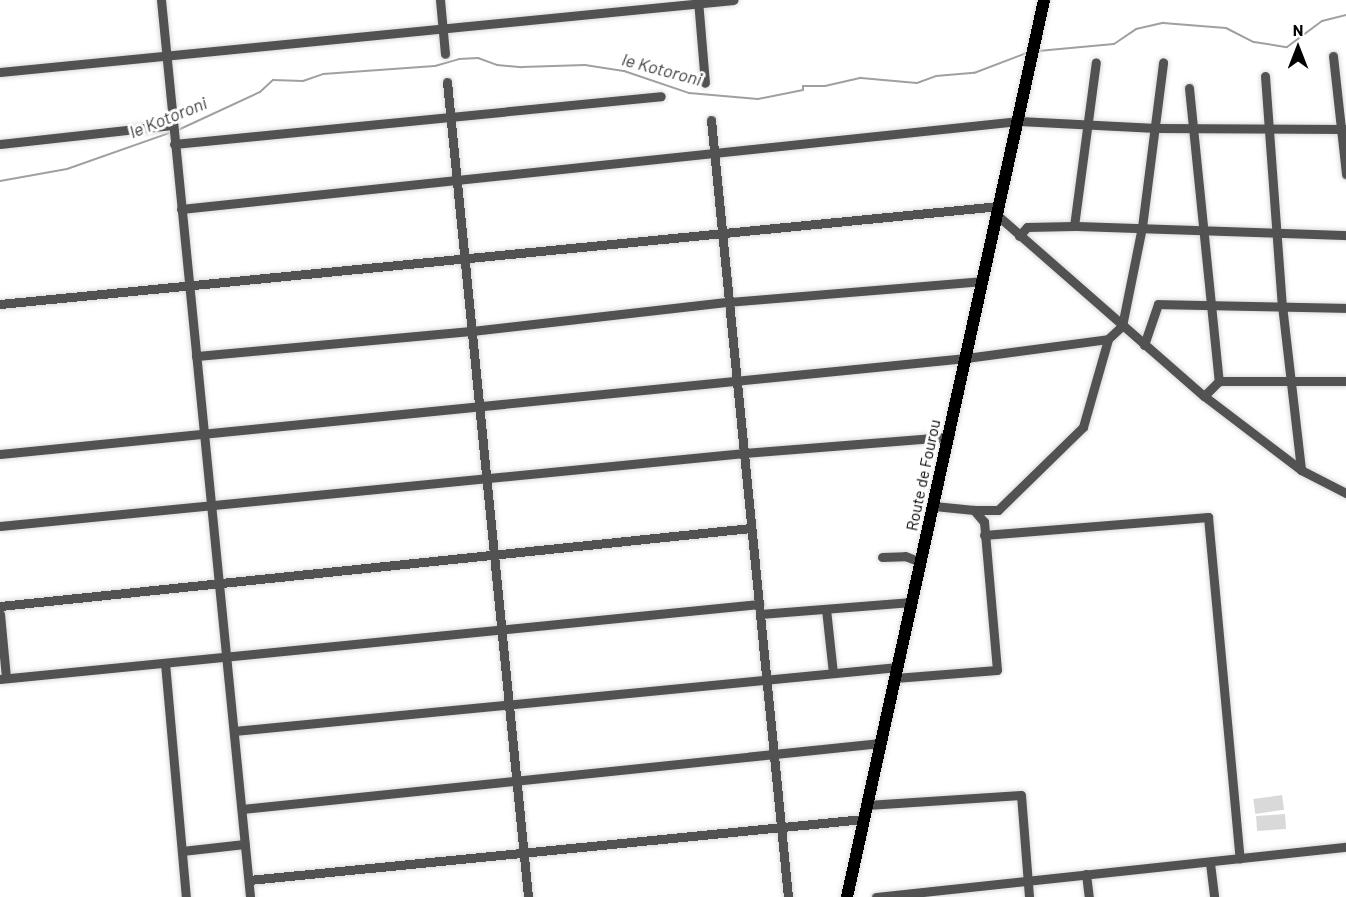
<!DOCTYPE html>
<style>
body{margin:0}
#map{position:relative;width:1346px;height:897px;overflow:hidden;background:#fff;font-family:Barlow,sans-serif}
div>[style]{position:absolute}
.green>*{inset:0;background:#d9d9d9;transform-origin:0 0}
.stream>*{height:2px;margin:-1px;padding:0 1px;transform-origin:1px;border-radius:1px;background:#a0a0a0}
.roads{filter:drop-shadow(0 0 2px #dbdbdb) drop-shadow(0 0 2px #dbdbdb)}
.minor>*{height:9px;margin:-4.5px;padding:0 4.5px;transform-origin:4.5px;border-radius:4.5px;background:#525252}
.major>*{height:12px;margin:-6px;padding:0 6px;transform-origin:6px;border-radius:6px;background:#000}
span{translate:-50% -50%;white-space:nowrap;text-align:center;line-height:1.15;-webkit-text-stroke:6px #fff;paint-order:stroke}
.street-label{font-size:16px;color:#000}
.water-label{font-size:18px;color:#414141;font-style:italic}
.north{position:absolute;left:1268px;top:18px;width:60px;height:60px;-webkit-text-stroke:4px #fff;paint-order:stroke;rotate:0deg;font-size:16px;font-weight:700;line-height:24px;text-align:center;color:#000}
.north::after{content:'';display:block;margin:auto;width:21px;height:27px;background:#000;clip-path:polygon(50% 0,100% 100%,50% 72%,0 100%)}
</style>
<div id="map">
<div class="green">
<div style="left:1282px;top:795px;width:15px;height:29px;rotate:82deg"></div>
<div style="left:1285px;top:814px;width:15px;height:29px;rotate:86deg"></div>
</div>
<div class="stream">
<div style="left:1038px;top:51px;width:76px;rotate:-5.3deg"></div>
<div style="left:1114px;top:44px;width:27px;rotate:-34deg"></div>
<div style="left:1136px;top:29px;width:28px;rotate:-13deg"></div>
<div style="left:1163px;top:23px;width:63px;rotate:4.5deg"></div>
<div style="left:1226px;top:28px;width:31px;rotate:27deg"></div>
<div style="left:1254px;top:42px;width:33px;rotate:9deg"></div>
<div style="left:1287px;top:47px;width:44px;rotate:-36.6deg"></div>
<div style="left:1322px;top:21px;width:25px;rotate:-14deg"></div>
<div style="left:178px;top:130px;width:90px;rotate:-24.9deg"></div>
<div style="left:260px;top:92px;width:18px;rotate:-43deg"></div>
<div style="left:273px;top:80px;width:30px;rotate:2deg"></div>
<div style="left:303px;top:81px;width:21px;rotate:-19deg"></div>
<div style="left:323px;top:74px;width:112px;rotate:-4.1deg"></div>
<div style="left:435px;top:66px;width:25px;rotate:-16deg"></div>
<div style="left:459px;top:59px;width:19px;rotate:-3deg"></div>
<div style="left:478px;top:58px;width:20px;rotate:20deg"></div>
<div style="left:497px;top:65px;width:25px;rotate:5deg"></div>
<div style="left:522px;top:67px;width:63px;rotate:-1.8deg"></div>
<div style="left:585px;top:65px;width:39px;rotate:9deg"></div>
<div style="left:624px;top:71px;width:69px;rotate:18.7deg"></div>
<div style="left:689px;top:93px;width:69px;rotate:5deg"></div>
<div style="left:758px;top:99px;width:46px;rotate:-11.3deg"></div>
<div style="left:803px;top:90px;width:4px;rotate:-90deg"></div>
<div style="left:803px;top:86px;width:22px"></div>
<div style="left:825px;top:86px;width:37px;rotate:-13deg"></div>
<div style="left:861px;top:78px;width:56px;rotate:5.1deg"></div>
<div style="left:917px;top:83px;width:20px;rotate:-20deg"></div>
<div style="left:936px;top:76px;width:38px;rotate:-5deg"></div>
<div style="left:974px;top:73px;width:59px;rotate:-20.9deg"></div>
<div style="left:0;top:181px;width:68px;rotate:-10.2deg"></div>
<div style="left:67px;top:169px;width:111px;rotate:-19.4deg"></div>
</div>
<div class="roads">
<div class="minor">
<div style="left:161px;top:0;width:901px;rotate:84.33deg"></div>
<div style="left:440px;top:0;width:54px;rotate:84.7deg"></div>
<div style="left:698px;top:0;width:83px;rotate:85.2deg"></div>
<div style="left:1333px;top:56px;width:119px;rotate:83.7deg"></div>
<div style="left:0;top:72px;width:737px;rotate:-5.61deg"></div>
<div style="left:1265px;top:76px;width:230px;rotate:85.8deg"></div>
<div style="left:1282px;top:305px;width:166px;rotate:83.4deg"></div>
<div style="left:447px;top:82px;width:819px;rotate:84.32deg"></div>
<div style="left:1189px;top:88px;width:295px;rotate:84.2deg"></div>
<div style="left:711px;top:120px;width:781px;rotate:84.34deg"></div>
<div style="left:0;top:144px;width:173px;rotate:-6.3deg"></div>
<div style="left:174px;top:144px;width:489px;rotate:-5.6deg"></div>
<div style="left:181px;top:209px;width:843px;rotate:-5.99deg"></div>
<div style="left:1019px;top:121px;width:137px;rotate:2.9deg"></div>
<div style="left:1156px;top:128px;width:190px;rotate:0.3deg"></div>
<div style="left:997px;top:215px;width:275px;rotate:41.2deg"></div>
<div style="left:1204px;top:396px;width:122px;rotate:37.3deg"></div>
<div style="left:1301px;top:470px;width:51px;rotate:27.1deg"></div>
<div style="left:1074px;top:226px;width:165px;rotate:-82.4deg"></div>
<div style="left:1019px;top:236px;width:12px;rotate:-48deg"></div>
<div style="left:1027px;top:227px;width:47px;rotate:-1.2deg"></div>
<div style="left:1074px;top:226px;width:272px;rotate:1.9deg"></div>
<div style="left:0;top:304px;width:1004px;rotate:-5.6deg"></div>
<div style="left:1144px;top:345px;width:43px;rotate:-71.1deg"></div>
<div style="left:1158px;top:304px;width:188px;rotate:1.2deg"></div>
<div style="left:196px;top:356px;width:277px;rotate:-5.2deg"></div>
<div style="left:472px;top:331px;width:258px;rotate:-6.5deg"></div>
<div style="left:728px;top:302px;width:255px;rotate:-4.7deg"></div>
<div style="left:1204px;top:396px;width:21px;rotate:-45deg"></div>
<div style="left:1219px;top:381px;width:127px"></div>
<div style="left:0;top:454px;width:971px;rotate:-5.68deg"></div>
<div style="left:966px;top:358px;width:143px;rotate:-7.6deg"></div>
<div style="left:1108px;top:339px;width:19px;rotate:-43deg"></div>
<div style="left:1122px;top:326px;width:101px;rotate:-78.6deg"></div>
<div style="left:1142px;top:227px;width:166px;rotate:-82.7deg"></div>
<div style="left:975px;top:510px;width:23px"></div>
<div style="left:998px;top:510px;width:119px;rotate:-44.3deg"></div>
<div style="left:1083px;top:427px;width:91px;rotate:-74.1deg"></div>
<div style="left:0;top:526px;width:748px;rotate:-5.6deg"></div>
<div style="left:744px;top:453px;width:206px;rotate:-4.5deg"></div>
<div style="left:984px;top:535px;width:225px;rotate:-4.6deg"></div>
<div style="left:1208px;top:517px;width:343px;rotate:84.7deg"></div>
<div style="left:882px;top:557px;width:23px;rotate:-2deg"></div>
<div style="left:905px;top:556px;width:17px;rotate:21deg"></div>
<div style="left:0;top:606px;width:755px;rotate:-5.93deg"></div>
<div style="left:826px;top:609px;width:64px;rotate:83.8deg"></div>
<div style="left:0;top:614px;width:64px;rotate:84.6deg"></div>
<div style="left:760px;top:614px;width:152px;rotate:-4.5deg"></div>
<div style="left:165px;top:663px;width:235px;rotate:84.9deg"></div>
<div style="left:895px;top:678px;width:102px;rotate:-4.5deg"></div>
<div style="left:997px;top:670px;width:149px;rotate:-95deg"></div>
<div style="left:984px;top:522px;width:16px;rotate:-130deg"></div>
<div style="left:974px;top:510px;width:40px;rotate:-174.3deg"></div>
<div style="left:0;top:679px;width:763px;rotate:-5.64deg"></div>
<div style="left:234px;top:731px;width:667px;rotate:-5.51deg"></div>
<div style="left:867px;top:805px;width:154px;rotate:-3.7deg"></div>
<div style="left:1021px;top:795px;width:102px;rotate:85.5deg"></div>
<div style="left:242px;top:809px;width:642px;rotate:-5.9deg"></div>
<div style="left:182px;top:851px;width:63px;rotate:-6.3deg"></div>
<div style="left:1210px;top:863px;width:34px;rotate:83deg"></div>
<div style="left:1086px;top:874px;width:23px;rotate:83deg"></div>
<div style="left:249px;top:880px;width:617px;rotate:-5.67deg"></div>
<div style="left:876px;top:897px;width:473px;rotate:-6.1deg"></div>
</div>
<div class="major">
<div style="left:847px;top:897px;width:918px;rotate:-77.61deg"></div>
</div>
</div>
<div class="street-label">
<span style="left:923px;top:475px;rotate:-78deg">Route de Fourou</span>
</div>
<div class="water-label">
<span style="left:662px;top:69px;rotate:15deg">le Kotoroni</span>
<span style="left:168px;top:117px;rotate:-22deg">le Kotoroni</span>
</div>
<div class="north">N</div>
</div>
